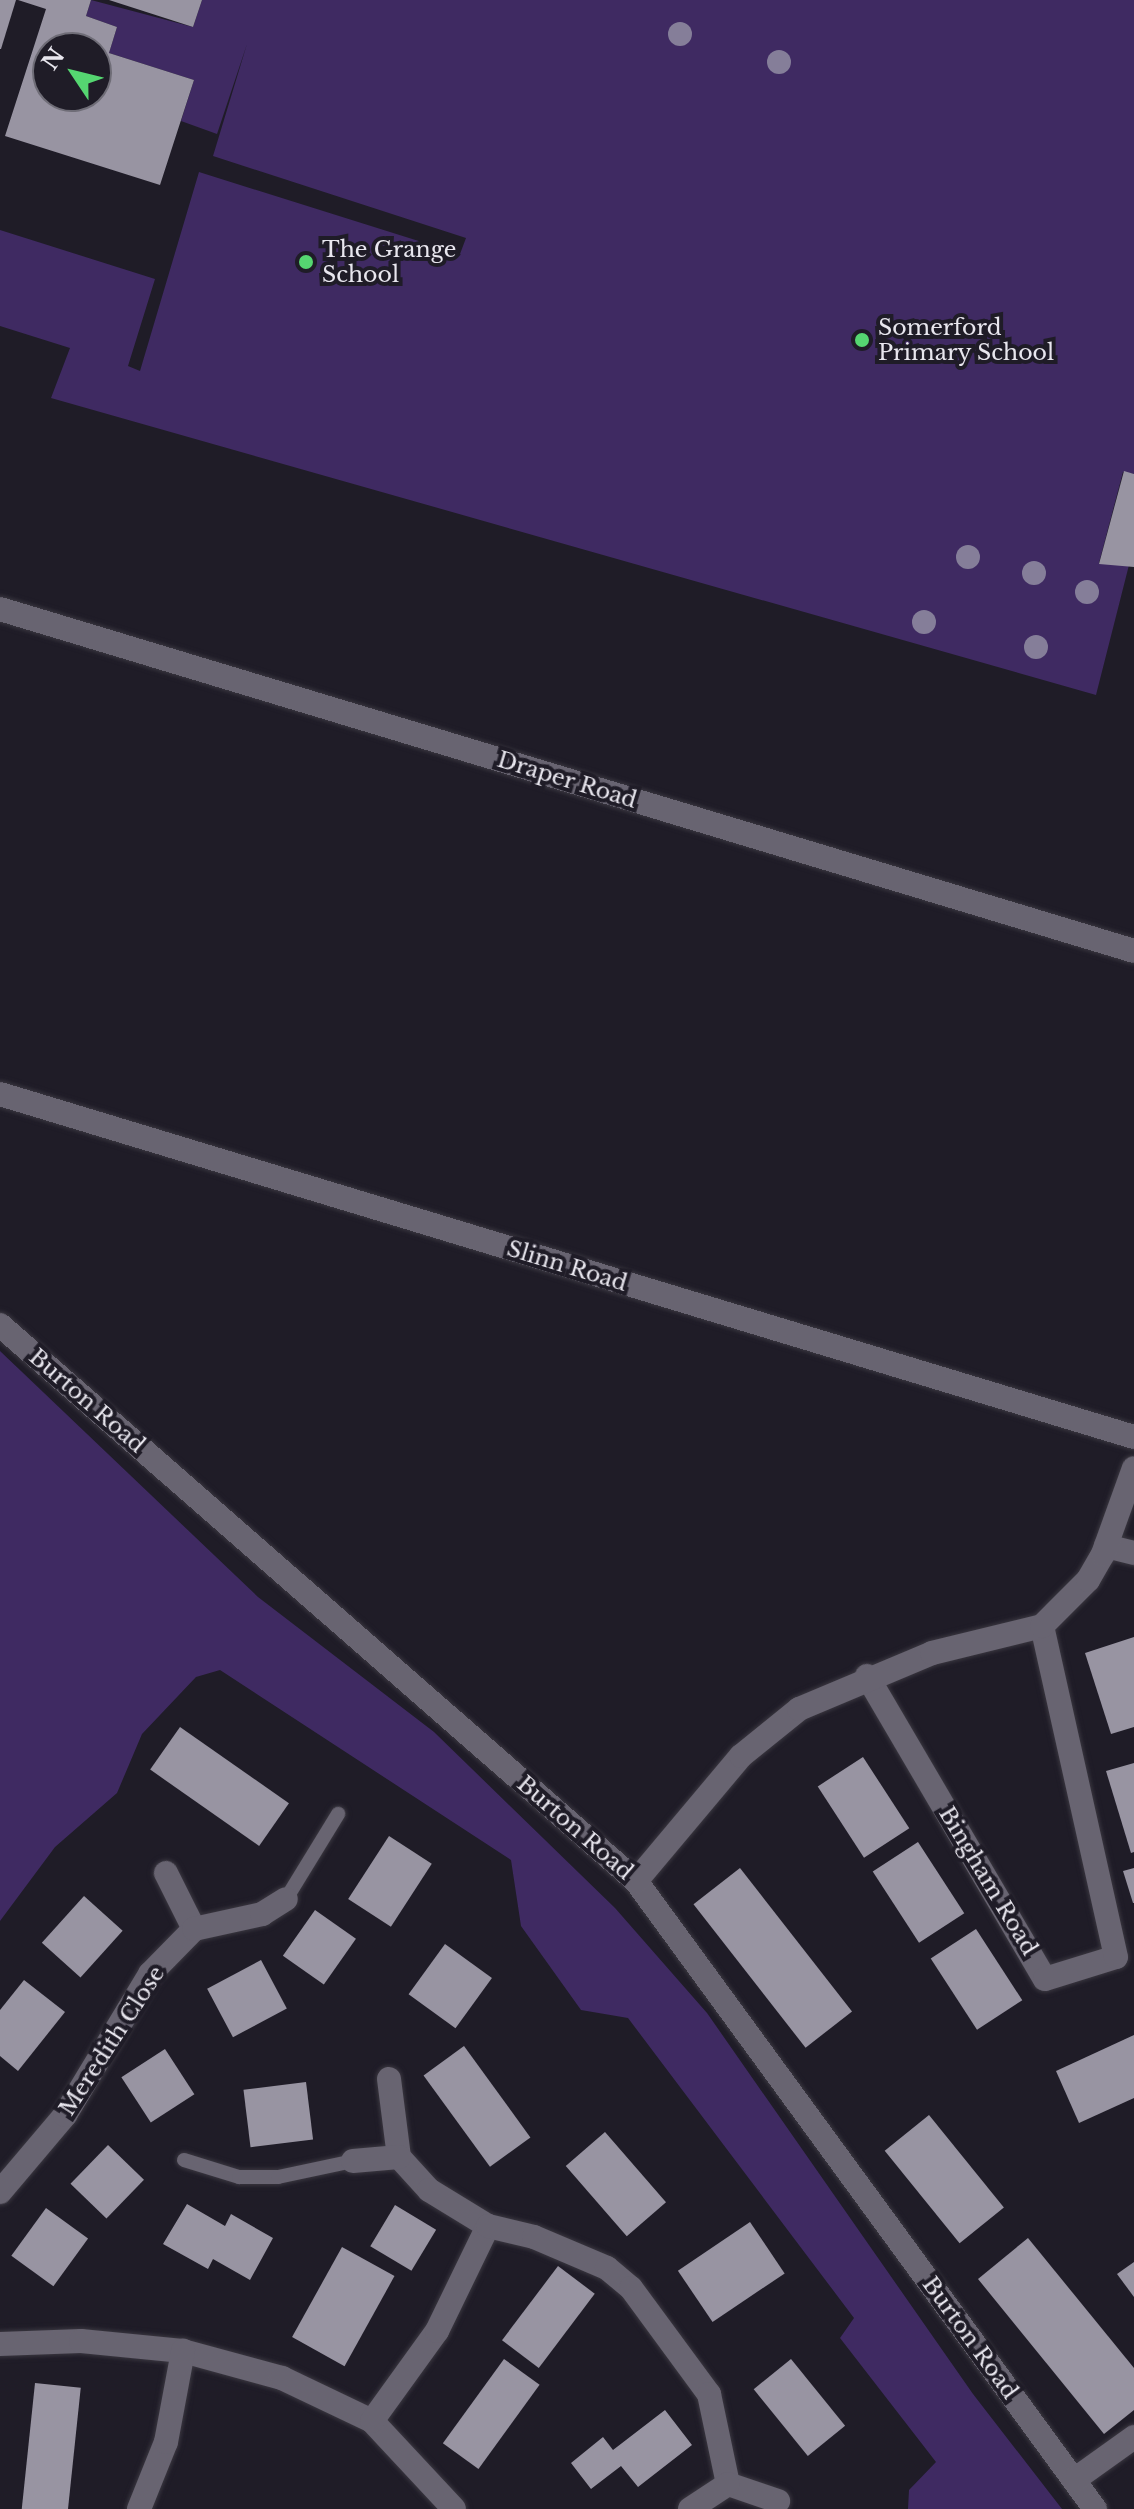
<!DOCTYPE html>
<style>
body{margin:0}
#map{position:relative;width:1134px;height:2509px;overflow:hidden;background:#1f1c27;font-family:"Libre Baskerville",serif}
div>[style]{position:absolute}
.green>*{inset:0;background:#3f2a62}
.building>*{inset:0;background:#9894a2;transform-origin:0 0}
.roads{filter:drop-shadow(0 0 2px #3a3740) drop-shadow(0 0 2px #3a3740)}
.lane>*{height:14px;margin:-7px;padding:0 7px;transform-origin:7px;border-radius:7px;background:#686471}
.street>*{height:24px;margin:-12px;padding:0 12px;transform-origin:12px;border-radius:12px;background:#686471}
.trees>*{width:24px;height:24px;margin:-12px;border-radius:50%;background:#857e99}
.dots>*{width:22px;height:22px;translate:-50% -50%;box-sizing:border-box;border:4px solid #1f1c27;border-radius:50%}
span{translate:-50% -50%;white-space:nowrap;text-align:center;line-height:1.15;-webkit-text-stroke:8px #1f1c27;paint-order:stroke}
.poi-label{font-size:22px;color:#e8e6ee}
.left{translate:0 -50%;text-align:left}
.street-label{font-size:22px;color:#e8e6ee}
.north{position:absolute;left:32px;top:32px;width:80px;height:80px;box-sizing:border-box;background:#1f1c27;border:2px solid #6f6d77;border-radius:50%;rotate:305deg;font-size:22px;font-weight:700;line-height:32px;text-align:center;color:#e8e6ee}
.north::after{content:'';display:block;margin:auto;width:28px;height:36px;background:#55d671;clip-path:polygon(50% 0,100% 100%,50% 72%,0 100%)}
</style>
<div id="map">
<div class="green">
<div style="clip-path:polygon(91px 0,193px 27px,202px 0,1134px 0,1134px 474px,1123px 472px,1099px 563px,1129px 565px,1096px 695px,51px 398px,70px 348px,0 326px,0 230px,155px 279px,128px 366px,140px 371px,199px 172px,460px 254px,466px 238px,213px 156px,247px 44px,217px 134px,181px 121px,194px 80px,109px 53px,117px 27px,86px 16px)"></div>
<div style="clip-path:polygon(0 1351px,258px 1597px,434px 1732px,615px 1908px,707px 2013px,973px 2394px,1062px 2509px,908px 2509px,909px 2490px,936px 2462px,840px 2338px,854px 2318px,628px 2018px,581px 2010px,521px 1926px,511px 1860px,220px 1670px,196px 1677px,142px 1734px,117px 1793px,55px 1847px,0 1921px)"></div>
</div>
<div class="building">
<div style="clip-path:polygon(0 0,16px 0,1px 49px,0 49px)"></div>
<div style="clip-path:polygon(evenodd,18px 0,91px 0,86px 16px,117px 27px,109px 53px,194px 80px,160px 185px,5px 136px,46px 9px,18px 0,48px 48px,96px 48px,96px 96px,48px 96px,48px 48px)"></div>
<div style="clip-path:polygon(109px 0,202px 0,193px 27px)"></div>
<div style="clip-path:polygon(1124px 471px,1134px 474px,1134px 567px,1099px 564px)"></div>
<div style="clip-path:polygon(1134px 1637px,1134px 1727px,1111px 1734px,1085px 1653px)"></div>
<div style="left:180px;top:1727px;width:133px;height:52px;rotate:35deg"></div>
<div style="left:863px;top:1757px;width:85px;height:54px;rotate:57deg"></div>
<div style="clip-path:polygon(1134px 1763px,1134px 1852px,1131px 1853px,1106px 1771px)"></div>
<div style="left:389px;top:1836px;width:51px;height:75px;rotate:33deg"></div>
<div style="left:918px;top:1842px;width:85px;height:54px;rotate:57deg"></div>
<div style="left:740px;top:1868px;width:182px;height:59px;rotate:52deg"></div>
<div style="clip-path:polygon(1134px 1868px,1134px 1903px,1133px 1903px,1123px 1871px)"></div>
<div style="left:84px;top:1896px;width:52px;height:63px;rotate:42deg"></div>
<div style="left:315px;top:1910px;width:50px;height:56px;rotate:35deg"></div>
<div style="left:976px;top:1929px;width:85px;height:54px;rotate:57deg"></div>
<div style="left:445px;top:1944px;width:58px;height:62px;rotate:36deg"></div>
<div style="left:261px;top:1960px;width:55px;height:61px;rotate:62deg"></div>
<div style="clip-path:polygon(24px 1980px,65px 2012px,18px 2071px,0 2056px,0 2010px)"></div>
<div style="clip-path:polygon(1134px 2035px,1134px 2098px,1079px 2123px,1056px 2071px)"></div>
<div style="left:464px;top:2046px;width:113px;height:50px;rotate:54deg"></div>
<div style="left:165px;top:2049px;width:54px;height:52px;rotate:57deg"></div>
<div style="left:306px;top:2082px;width:58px;height:63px;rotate:83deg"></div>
<div style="left:929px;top:2115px;width:119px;height:57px;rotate:51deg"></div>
<div style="left:605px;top:2132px;width:93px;height:52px;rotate:49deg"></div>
<div style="left:108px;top:2145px;width:50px;height:54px;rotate:44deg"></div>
<div style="clip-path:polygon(187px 2204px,225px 2226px,231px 2214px,273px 2238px,250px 2280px,213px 2259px,208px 2269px,163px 2244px)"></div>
<div style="left:395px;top:2205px;width:48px;height:48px;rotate:31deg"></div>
<div style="left:46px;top:2208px;width:52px;height:59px;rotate:36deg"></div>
<div style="left:750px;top:2222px;width:62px;height:87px;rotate:56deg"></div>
<div style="clip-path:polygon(1028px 2238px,1134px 2368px,1134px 2410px,1104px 2434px,978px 2279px)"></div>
<div style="left:342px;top:2247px;width:60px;height:103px;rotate:29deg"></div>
<div style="clip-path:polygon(1134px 2262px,1134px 2297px,1117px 2274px)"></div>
<div style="left:558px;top:2266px;width:46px;height:93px;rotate:37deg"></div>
<div style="left:504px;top:2359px;width:44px;height:104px;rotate:36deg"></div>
<div style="left:791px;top:2359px;width:86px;height:48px;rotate:51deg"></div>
<div style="left:35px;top:2383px;width:46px;height:127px;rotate:6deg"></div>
<div style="clip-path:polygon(665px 2410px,692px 2445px,638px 2487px,621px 2466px,591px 2489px,571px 2463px,603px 2437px,613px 2450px)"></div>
</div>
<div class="roads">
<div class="lane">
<div style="left:286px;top:1899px;width:100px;rotate:-58.5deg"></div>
<div style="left:184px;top:2160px;width:58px;rotate:17.2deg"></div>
<div style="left:239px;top:2177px;width:39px"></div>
<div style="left:278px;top:2177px;width:77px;rotate:-12deg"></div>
</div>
<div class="street">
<div style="left:0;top:609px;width:1184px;rotate:16.78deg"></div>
<div style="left:0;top:1094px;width:1185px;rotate:16.83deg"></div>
<div style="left:0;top:1325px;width:845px;rotate:41.16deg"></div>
<div style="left:636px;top:1881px;width:778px;rotate:53.84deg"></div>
<div style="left:1106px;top:1546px;width:29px;rotate:14deg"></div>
<div style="left:867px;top:1676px;width:351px;rotate:59.6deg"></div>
<div style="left:1045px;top:1979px;width:74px;rotate:-17.2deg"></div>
<div style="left:1116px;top:1957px;width:339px;rotate:-102.6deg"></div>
<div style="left:166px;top:1873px;width:63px;rotate:63.4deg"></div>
<div style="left:636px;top:1881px;width:163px;rotate:-50deg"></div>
<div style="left:741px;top:1756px;width:75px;rotate:-39deg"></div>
<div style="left:799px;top:1709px;width:144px;rotate:-22.8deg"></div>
<div style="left:932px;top:1653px;width:113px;rotate:-13.8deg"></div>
<div style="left:1042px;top:1626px;width:65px;rotate:-45deg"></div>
<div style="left:1088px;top:1580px;width:30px;rotate:-60deg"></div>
<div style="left:1103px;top:1554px;width:91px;rotate:-70.2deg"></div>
<div style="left:389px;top:2079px;width:79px;rotate:82.7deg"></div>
<div style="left:399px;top:2157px;width:45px;rotate:47.7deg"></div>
<div style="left:429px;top:2190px;width:69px;rotate:31.4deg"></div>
<div style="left:353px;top:2161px;width:46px;rotate:-5deg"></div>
<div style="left:0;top:2192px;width:101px;rotate:-49.8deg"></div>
<div style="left:65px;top:2115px;width:165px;rotate:-58.9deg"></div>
<div style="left:150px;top:1974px;width:63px;rotate:-45.6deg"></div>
<div style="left:194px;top:1929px;width:70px;rotate:-12.4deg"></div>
<div style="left:262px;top:1914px;width:28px;rotate:-32deg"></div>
<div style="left:0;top:2344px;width:81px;rotate:-2.1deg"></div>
<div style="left:81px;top:2341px;width:102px;rotate:5.6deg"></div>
<div style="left:183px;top:2351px;width:103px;rotate:15.3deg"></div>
<div style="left:282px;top:2378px;width:100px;rotate:25.5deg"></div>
<div style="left:372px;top:2421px;width:120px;rotate:47deg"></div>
<div style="left:372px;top:2421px;width:111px;rotate:-54.2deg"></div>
<div style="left:437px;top:2331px;width:117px;rotate:-64.1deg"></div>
<div style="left:488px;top:2226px;width:47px;rotate:13.4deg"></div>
<div style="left:534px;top:2237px;width:79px;rotate:23deg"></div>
<div style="left:607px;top:2268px;width:31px;rotate:40deg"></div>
<div style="left:631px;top:2288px;width:132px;rotate:53.7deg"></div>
<div style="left:709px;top:2394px;width:92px;rotate:78.1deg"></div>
<div style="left:728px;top:2484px;width:53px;rotate:18.8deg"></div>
<div style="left:1074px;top:2480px;width:74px;rotate:-35.6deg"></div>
<div style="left:139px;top:2509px;width:72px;rotate:-68.1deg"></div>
<div style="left:166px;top:2442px;width:93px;rotate:-79.4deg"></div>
<div style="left:690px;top:2509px;width:45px;rotate:-33.3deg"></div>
</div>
</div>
<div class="trees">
<div style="left:680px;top:34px"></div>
<div style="left:779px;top:62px"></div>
<div style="left:968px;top:557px"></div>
<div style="left:1034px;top:573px"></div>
<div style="left:1087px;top:592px"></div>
<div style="left:924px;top:622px"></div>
<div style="left:1036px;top:647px"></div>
</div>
<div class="dots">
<div style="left:306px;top:262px;background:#55d671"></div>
<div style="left:862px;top:340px;background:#55d671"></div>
</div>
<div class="poi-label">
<span class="left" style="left:322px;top:262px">The Grange<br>School</span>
<span class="left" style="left:878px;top:340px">Somerford<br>Primary School</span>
</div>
<div class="street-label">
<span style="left:567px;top:780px;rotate:17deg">Draper Road</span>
<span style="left:567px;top:1266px;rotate:17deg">Slinn Road</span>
<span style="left:87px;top:1401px;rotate:41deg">Burton Road</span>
<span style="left:575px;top:1828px;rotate:41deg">Burton Road</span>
<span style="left:988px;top:1881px;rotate:59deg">Bingham Road</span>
<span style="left:112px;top:2041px;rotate:-57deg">Meredith Close</span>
<span style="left:970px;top:2338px;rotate:54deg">Burton Road</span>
</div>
<div class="north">N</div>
</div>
